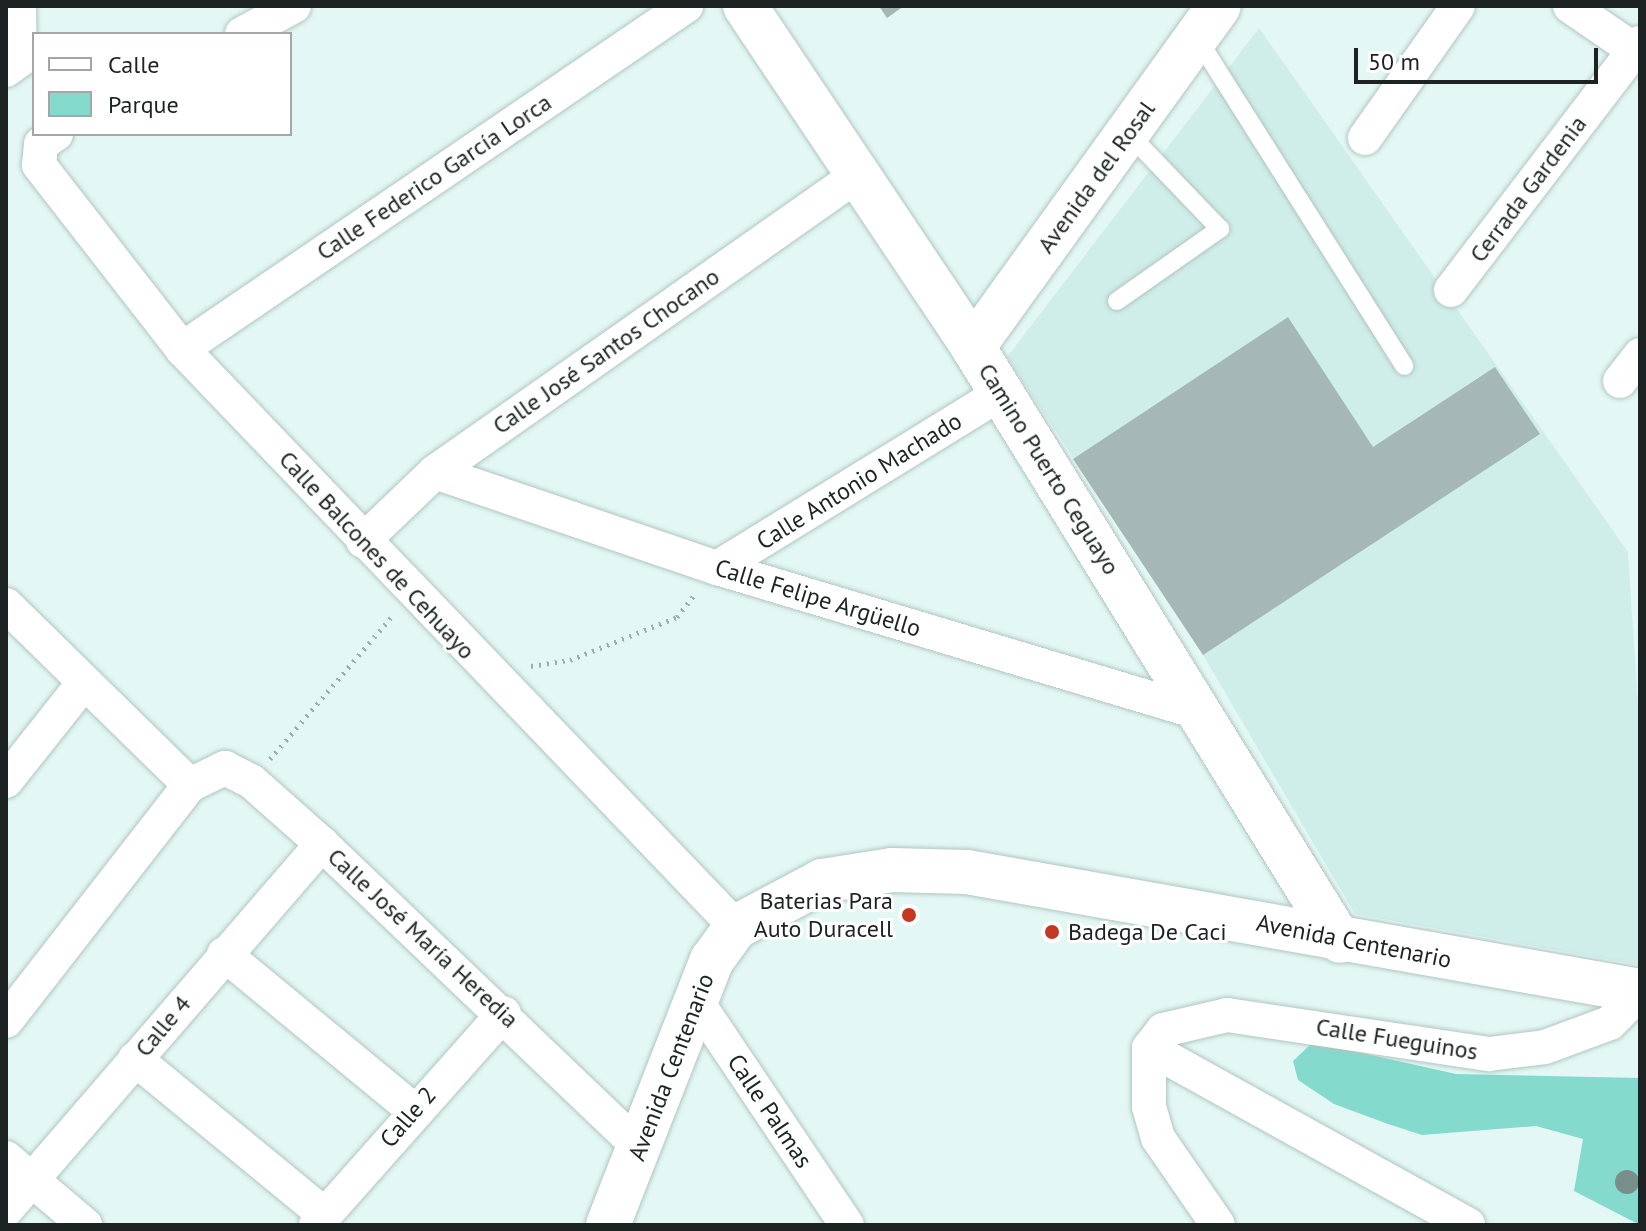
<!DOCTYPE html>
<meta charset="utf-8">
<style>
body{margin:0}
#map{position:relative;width:1646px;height:1231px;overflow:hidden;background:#e3f8f4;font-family:"PT Sans",sans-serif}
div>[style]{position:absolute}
.built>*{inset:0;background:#d0eee9}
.green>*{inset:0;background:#83dacd}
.building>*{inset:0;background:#a5b8b5}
.path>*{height:5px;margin-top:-2.5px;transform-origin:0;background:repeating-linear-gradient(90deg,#9eaeab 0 2px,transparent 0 8px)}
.roads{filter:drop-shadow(0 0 2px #b1c5c2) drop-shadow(0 0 2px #b1c5c2)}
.lane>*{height:18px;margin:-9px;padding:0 9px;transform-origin:9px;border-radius:9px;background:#fff}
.street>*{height:34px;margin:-17px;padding:0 17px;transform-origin:17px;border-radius:17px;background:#fff}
.secondary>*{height:44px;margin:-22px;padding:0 22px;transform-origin:22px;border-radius:22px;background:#fff}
.trees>*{width:24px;height:24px;margin:-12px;border-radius:50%;background:#788e8b}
.dots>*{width:22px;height:22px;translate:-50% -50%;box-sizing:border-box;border:4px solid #fff;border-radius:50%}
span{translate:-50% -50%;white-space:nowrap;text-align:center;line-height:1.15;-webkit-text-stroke:6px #fff;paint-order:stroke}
.street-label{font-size:24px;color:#1c2322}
.poi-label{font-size:24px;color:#1c2322}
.right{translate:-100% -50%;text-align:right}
.left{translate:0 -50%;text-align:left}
.frame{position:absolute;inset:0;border:8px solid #1c2322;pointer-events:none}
.legend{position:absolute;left:32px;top:32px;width:260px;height:104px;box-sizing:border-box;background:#fff;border:2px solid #a4a7a7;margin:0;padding:10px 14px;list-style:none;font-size:24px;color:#1c2322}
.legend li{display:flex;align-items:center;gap:16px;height:40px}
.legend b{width:40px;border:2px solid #a4a7a7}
.scale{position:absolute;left:1354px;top:48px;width:244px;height:36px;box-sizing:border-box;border:4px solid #1c2322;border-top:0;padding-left:10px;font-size:24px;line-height:28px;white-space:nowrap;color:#1c2322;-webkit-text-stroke:6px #fff;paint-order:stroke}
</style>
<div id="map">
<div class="built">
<div style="clip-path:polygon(1259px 28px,1628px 552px,1640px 738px,1640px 965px,1355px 914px,1203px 655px,1007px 357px)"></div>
</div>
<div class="green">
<div style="clip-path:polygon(1313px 1042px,1456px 1074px,1640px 1078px,1640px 1225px,1574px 1191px,1583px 1139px,1536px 1126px,1422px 1135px,1388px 1124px,1334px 1104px,1298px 1080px,1293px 1061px)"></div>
</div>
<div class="building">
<div style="clip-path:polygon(879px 6px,904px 6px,887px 18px)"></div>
<div style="clip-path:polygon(1288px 317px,1373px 447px,1495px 367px,1540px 434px,1203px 655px,1073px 459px)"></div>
</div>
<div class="path">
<div style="left:531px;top:666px;width:39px;rotate:-9deg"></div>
<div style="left:570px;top:660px;width:115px;rotate:-21.9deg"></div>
<div style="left:677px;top:617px;width:28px;rotate:-52deg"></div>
<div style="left:270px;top:759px;width:191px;rotate:-49.5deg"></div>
</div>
<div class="roads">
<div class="lane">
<div style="left:1197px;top:38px;width:388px;rotate:57.7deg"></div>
<div style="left:1117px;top:301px;width:126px;rotate:-35deg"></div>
<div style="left:1220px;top:229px;width:133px;rotate:-133.8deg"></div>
</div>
<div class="street">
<div style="left:1570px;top:6px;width:85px;rotate:34.4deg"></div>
<div style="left:242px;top:34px;width:59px;rotate:-28.3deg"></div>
<div style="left:6px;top:70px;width:17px;rotate:-36deg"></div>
<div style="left:20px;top:60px;width:54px;rotate:-91.1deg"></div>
<div style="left:56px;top:134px;width:18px;rotate:146deg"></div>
<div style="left:41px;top:144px;width:21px;rotate:95deg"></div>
<div style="left:39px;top:165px;width:233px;rotate:52.1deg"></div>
<div style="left:182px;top:349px;width:801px;rotate:46.21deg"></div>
<div style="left:1365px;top:138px;width:161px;rotate:-54.8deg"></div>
<div style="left:1451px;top:290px;width:311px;rotate:-52.6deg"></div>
<div style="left:182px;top:349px;width:610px;rotate:-34.24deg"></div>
<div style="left:1620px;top:381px;width:33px;rotate:-52deg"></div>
<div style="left:435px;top:472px;width:298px;rotate:18.8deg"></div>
<div style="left:717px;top:568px;width:508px;rotate:16.69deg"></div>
<div style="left:363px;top:541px;width:100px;rotate:-43.8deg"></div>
<div style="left:435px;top:472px;width:518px;rotate:-35.1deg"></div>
<div style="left:717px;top:568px;width:334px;rotate:-31.6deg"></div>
<div style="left:6px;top:605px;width:257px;rotate:44.4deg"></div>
<div style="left:6px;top:781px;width:122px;rotate:-51.6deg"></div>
<div style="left:224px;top:954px;width:245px;rotate:39.5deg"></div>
<div style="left:693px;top:996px;width:276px;rotate:56.1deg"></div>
<div style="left:6px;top:1021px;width:299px;rotate:-52.1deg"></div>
<div style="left:190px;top:785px;width:39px;rotate:-26deg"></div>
<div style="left:225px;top:768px;width:29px;rotate:27deg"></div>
<div style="left:251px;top:781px;width:95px;rotate:41.6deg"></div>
<div style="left:322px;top:844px;width:439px;rotate:43.7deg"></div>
<div style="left:1149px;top:1048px;width:365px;rotate:29deg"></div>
<div style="left:135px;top:1059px;width:246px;rotate:39.4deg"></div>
<div style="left:6px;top:1158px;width:104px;rotate:40.3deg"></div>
<div style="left:6px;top:1210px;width:484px;rotate:-49.2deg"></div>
<div style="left:316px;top:1225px;width:283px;rotate:-48.4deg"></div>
<div style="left:1218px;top:1225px;width:106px;rotate:-124.6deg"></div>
<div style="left:1158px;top:1138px;width:32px;rotate:-106deg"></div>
<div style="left:1149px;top:1107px;width:59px;rotate:-90deg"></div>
<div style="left:1149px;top:1048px;width:23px;rotate:-52deg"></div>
<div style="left:1163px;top:1030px;width:66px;rotate:-13.2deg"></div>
<div style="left:1227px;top:1015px;width:265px;rotate:8.5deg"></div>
<div style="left:1489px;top:1054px;width:56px;rotate:-7.1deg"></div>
<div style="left:1545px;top:1047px;width:69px;rotate:-20.3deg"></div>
<div style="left:1610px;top:1023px;width:42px;rotate:-45deg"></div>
</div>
<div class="secondary">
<div style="left:745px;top:6px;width:410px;rotate:56.2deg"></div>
<div style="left:973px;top:347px;width:698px;rotate:58.29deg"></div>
<div style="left:973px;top:347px;width:420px;rotate:-54.2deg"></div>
<div style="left:608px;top:1225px;width:285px;rotate:-68.6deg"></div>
<div style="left:712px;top:960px;width:41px;rotate:-54deg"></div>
<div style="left:736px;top:927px;width:98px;rotate:-28.1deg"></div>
<div style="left:822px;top:881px;width:71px;rotate:-8.9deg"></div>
<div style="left:892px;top:870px;width:75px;rotate:1.5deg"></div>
<div style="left:967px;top:872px;width:683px;rotate:10.03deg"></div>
</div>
</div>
<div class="trees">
<div style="left:1627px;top:1182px"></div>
</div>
<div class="dots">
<div style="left:909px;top:915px;background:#c43821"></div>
<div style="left:1052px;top:932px;background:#c43821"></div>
</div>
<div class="street-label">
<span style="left:434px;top:177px;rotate:-34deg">Calle Federico García Lorca</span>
<span style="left:1096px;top:177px;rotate:-54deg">Avenida del Rosal</span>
<span style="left:1528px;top:189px;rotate:-53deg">Cerrada Gardenia</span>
<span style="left:606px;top:351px;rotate:-35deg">Calle José Santos Chocano</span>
<span style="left:1049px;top:469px;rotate:58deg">Camino Puerto Ceguayo</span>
<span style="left:859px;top:481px;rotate:-32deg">Calle Antonio Machado</span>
<span style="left:377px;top:555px;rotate:47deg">Calle Balcones de Cehuayo</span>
<span style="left:818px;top:598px;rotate:17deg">Calle Felipe Argüello</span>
<span style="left:423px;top:938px;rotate:43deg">Calle José María Heredia</span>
<span style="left:1354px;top:941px;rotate:11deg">Avenida Centenario</span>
<span style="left:163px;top:1026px;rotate:-50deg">Calle 4</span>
<span style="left:1397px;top:1039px;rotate:9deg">Calle Fueguinos</span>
<span style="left:671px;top:1067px;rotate:-69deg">Avenida Centenario</span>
<span style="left:770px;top:1111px;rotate:56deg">Calle Palmas</span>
<span style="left:408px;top:1117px;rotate:-49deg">Calle 2</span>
</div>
<div class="poi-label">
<span class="right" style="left:893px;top:915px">Baterias Para<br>Auto Duracell</span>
<span class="left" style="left:1068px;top:932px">Badega De Caci</span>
</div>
<div class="frame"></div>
<ul class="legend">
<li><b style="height:10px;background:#fff"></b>Calle</li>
<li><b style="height:22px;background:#83dacd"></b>Parque</li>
</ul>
<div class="scale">50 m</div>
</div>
